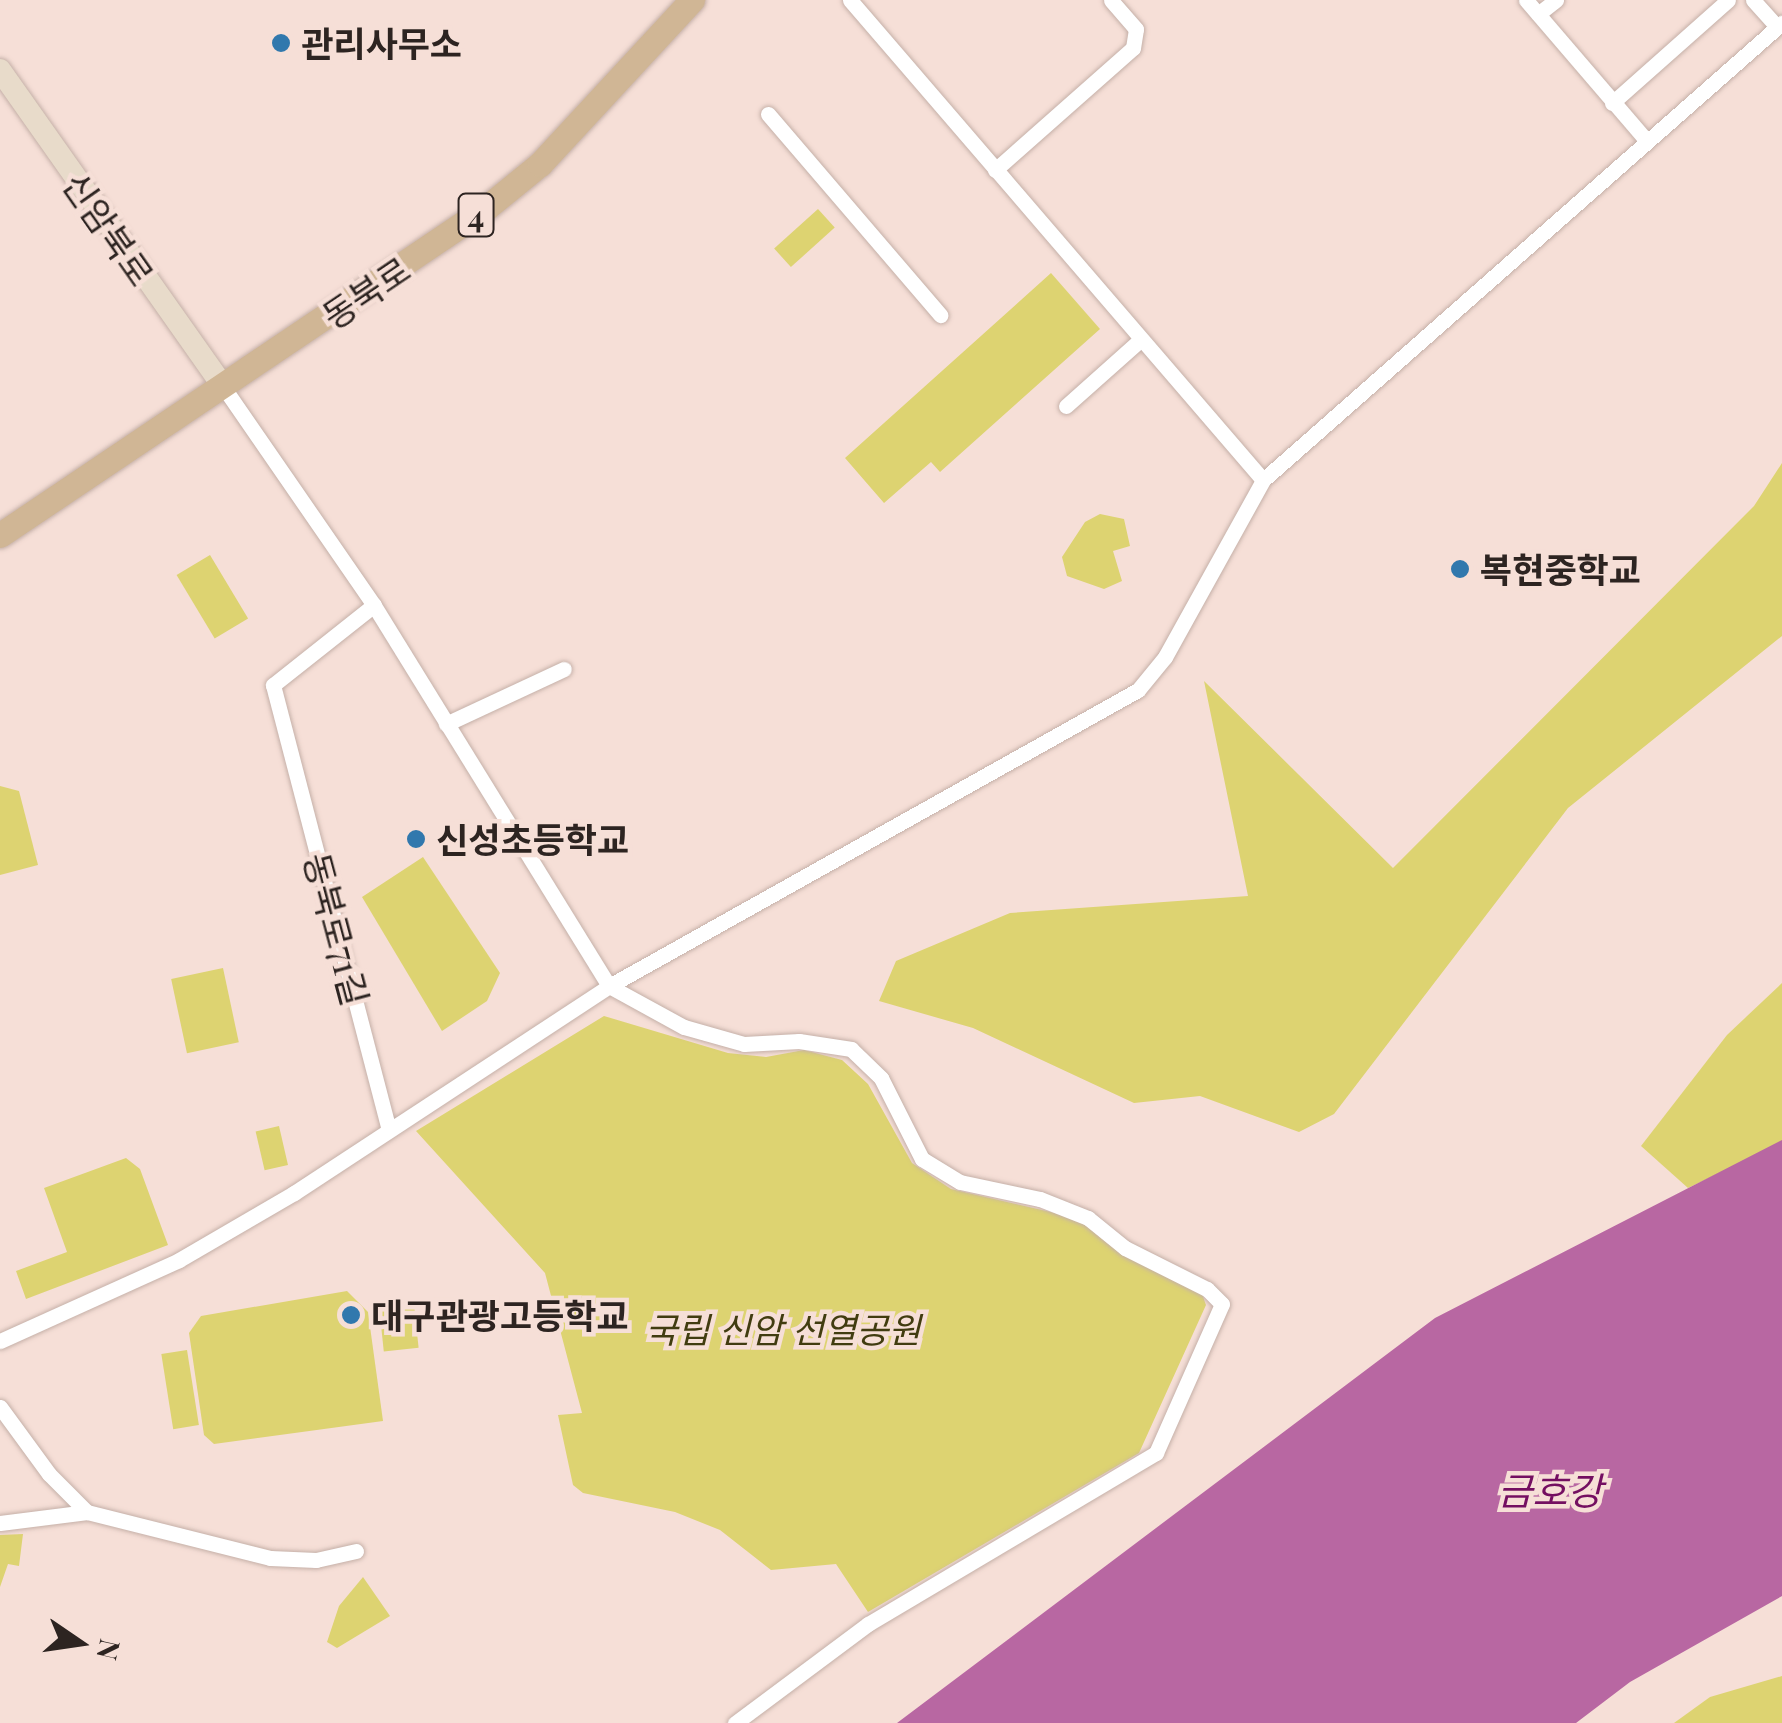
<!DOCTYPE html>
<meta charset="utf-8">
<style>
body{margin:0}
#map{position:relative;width:1782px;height:1723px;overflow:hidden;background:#f6dfd7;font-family:"Playfair Display","Noto Sans KR",serif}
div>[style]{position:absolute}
.green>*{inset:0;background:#ddd371;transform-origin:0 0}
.water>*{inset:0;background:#b867a2}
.roads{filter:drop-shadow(0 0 2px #c5b0a8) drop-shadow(0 0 2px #c5b0a8)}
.street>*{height:15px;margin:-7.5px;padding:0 7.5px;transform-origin:7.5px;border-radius:7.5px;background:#fff}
.secondary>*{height:22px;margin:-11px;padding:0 11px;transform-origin:11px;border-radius:11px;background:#e8dbca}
.primary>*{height:25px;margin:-12.5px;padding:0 12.5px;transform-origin:12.5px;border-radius:12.5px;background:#d0b695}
.dots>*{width:28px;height:28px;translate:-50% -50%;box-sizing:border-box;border:5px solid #f6dfd7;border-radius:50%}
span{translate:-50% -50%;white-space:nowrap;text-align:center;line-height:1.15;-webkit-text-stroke:9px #f6dfd7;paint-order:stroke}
.shield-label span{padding:2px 8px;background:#f6dfd7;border:2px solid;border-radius:8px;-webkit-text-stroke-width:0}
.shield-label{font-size:32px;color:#2d2421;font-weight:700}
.poi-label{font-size:35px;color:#2d2421;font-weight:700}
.left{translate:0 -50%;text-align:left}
.street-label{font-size:35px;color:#2d2421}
.park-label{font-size:35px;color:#413c10;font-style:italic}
.water-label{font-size:38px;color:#740f61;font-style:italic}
.north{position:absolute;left:30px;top:1593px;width:100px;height:100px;-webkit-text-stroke:8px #f6dfd7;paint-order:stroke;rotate:103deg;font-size:28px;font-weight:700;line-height:40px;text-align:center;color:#2d2421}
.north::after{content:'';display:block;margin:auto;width:35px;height:45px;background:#2d2421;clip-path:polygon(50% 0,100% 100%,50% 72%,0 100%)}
</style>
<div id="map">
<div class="green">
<div style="left:818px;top:209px;width:25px;height:59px;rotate:48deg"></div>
<div style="clip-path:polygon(1051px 273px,1100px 329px,940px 472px,931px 462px,884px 503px,845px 458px)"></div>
<div style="clip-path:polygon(1782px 463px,1782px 636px,1568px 808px,1334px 1114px,1299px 1132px,1200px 1096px,1134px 1103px,973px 1028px,879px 1001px,896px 961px,1010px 913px,1248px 896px,1204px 681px,1393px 868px,1754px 506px)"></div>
<div style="clip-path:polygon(1100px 514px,1124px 519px,1130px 546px,1113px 551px,1122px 581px,1104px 589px,1067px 576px,1062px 557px,1085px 522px)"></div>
<div style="left:210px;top:555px;width:74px;height:39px;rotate:59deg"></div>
<div style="clip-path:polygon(0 786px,19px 791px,38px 865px,0 875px)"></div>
<div style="clip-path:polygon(423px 857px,500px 973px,487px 1001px,442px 1031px,362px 897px)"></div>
<div style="left:223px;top:968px;width:76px;height:53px;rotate:78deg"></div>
<div style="clip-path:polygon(1782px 983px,1782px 1143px,1688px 1188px,1641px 1146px,1727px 1035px)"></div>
<div style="clip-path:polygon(604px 1016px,728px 1053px,766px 1057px,804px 1050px,842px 1060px,868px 1084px,912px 1163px,951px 1189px,1081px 1219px,1123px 1255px,1201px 1291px,1206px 1305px,1139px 1453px,868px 1612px,836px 1564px,771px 1570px,720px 1530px,675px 1512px,583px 1493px,573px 1485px,558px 1415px,582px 1413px,545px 1273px,416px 1131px)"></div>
<div style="left:279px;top:1126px;width:40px;height:24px;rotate:77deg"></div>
<div style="clip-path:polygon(126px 1158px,140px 1169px,168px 1245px,26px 1299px,16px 1271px,67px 1252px,44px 1188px)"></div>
<div style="clip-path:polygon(347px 1291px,368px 1312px,383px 1421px,214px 1444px,204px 1435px,189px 1333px,201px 1316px)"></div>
<div style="left:414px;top:1304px;width:44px;height:35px;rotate:84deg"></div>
<div style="left:187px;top:1350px;width:76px;height:26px;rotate:81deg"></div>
<div style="clip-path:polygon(23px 1534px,19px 1566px,8px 1564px,0 1587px,0 1535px)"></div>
<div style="clip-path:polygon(363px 1577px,390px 1616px,337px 1648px,327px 1642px,339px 1606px)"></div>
<div style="clip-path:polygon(1782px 1676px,1782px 1723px,1674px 1723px,1710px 1697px)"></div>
</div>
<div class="water">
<div style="clip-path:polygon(1782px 1140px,1782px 1596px,1630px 1682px,1576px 1723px,897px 1723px,1435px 1318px)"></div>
</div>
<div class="roads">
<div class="street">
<div style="left:850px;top:0;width:633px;rotate:49.29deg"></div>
<div style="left:1526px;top:0;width:186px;rotate:49.4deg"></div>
<div style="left:1753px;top:0;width:36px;rotate:48deg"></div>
<div style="left:1538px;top:14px;width:23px;rotate:-38deg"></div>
<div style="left:1612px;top:103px;width:155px;rotate:-41.6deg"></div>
<div style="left:768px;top:114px;width:265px;rotate:49.4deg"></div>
<div style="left:995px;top:170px;width:184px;rotate:-41.5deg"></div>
<div style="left:1133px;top:48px;width:19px;rotate:-81deg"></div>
<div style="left:1136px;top:29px;width:38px;rotate:-131deg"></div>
<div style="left:222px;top:385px;width:267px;rotate:55.4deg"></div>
<div style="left:374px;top:605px;width:129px;rotate:141.6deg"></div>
<div style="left:273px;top:685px;width:458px;rotate:75.4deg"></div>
<div style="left:1066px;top:406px;width:99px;rotate:-41.7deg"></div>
<div style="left:446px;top:724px;width:130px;rotate:-25deg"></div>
<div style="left:609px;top:986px;width:606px;rotate:-29.23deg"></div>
<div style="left:1138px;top:690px;width:43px;rotate:-50.7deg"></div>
<div style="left:1165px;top:657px;width:202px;rotate:-61deg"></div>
<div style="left:1263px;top:480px;width:692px;rotate:-41.37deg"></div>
<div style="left:609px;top:986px;width:85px;rotate:28.7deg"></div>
<div style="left:684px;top:1027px;width:62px;rotate:15.8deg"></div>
<div style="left:744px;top:1044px;width:55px;rotate:-3.1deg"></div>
<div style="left:799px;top:1041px;width:53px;rotate:8.7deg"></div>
<div style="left:851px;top:1049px;width:42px;rotate:44deg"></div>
<div style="left:881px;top:1078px;width:91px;rotate:63.2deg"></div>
<div style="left:922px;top:1159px;width:44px;rotate:31.2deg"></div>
<div style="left:960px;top:1182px;width:82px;rotate:12deg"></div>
<div style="left:1040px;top:1199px;width:52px;rotate:21.6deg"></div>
<div style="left:1088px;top:1218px;width:48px;rotate:39deg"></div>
<div style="left:1125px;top:1248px;width:92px;rotate:26.6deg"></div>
<div style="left:1207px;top:1289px;width:21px;rotate:45deg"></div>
<div style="left:1222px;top:1304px;width:163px;rotate:113.9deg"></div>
<div style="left:1156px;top:1453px;width:335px;rotate:149.3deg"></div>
<div style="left:868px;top:1624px;width:166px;rotate:143.3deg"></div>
<div style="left:0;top:1341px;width:196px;rotate:-24.3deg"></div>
<div style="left:179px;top:1260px;width:133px;rotate:-30.2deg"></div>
<div style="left:294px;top:1193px;width:377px;rotate:-33.3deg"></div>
<div style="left:609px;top:986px;width:448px;rotate:-121.7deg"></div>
<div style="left:0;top:1407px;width:83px;rotate:53.8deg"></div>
<div style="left:49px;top:1474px;width:54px;rotate:45deg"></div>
<div style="left:0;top:1523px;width:88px;rotate:-7.2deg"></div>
<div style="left:87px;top:1512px;width:189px;rotate:14.1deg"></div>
<div style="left:270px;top:1558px;width:46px;rotate:2.5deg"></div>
<div style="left:316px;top:1560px;width:41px;rotate:-12.7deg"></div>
</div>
<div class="secondary">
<div style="left:0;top:70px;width:385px;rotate:54.8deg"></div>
</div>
<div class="primary">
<div style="left:0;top:535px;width:586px;rotate:-33.93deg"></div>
<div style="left:486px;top:208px;width:70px;rotate:-39.2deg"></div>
<div style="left:540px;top:164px;width:224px;rotate:-47.2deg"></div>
</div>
</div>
<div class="dots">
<div style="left:281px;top:43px;background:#3178ad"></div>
<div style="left:1460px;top:569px;background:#3178ad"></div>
<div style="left:416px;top:839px;background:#3178ad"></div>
<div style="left:351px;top:1315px;background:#3178ad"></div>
</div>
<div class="shield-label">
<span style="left:476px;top:215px">4</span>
</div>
<div class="poi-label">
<span class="left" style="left:301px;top:43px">관리사무소</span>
<span class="left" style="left:1480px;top:569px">복현중학교</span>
<span class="left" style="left:436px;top:839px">신성초등학교</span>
<span class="left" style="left:371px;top:1315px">대구관광고등학교</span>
</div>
<div class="street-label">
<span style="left:109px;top:229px;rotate:55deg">신암북로</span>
<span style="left:366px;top:292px;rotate:-34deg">동북로</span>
<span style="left:337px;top:929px;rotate:75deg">동북로71길</span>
</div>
<div class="park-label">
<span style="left:783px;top:1329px">국립 신암 선열공원</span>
</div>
<div class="water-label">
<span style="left:1550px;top:1490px">금호강</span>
</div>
<div class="north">N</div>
</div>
